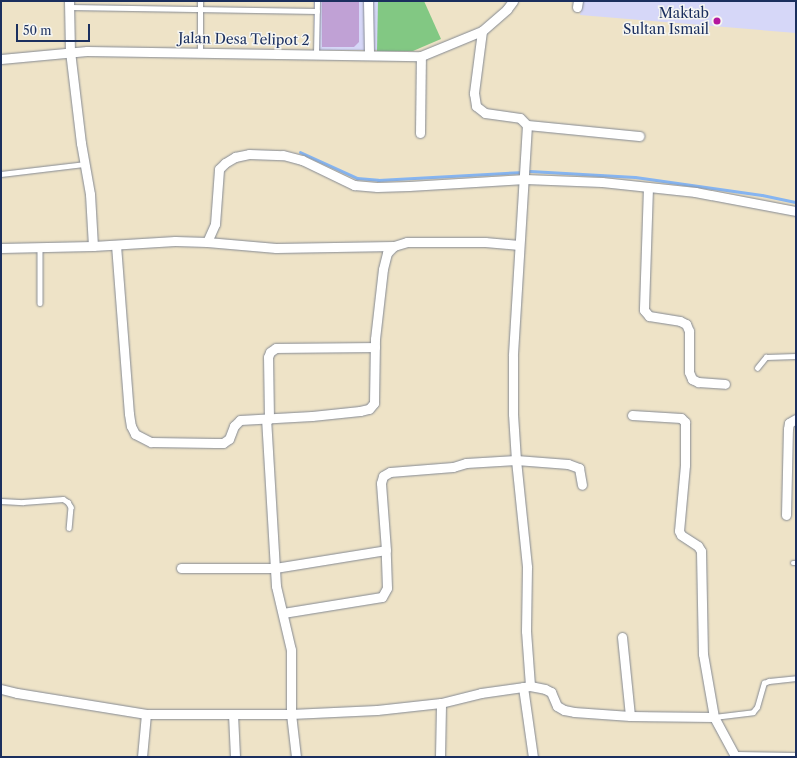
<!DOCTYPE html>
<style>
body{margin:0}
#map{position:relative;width:797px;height:758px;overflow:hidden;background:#eee3c7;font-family:"Libre Caslon Text",serif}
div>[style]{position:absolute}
.built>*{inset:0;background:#d6d7f8;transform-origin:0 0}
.green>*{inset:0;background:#82c883}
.stream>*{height:3px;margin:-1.5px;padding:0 1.5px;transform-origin:1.5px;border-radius:1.5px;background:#86b5f1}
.building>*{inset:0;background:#c0a1d5}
.roads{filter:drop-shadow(0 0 1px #848992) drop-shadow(0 0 1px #848992)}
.lane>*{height:4.5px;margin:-2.25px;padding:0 2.25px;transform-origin:2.25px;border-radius:2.25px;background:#fff}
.street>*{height:9px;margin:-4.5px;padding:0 4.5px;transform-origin:4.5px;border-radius:4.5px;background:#fff}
.dots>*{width:11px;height:11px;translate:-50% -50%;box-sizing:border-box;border:2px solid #f6f6f2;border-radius:50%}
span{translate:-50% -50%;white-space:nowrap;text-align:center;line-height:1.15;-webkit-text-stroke:3px #f6f6f2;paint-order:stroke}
.poi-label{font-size:14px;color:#1b2f5e}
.right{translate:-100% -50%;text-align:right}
.street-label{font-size:14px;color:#1b2f5e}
.frame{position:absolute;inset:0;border:2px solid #1b2f5e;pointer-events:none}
.scale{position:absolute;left:16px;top:24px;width:74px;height:18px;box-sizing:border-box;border:2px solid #1b2f5e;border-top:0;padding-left:5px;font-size:12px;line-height:14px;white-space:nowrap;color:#1b2f5e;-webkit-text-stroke:3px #f6f6f2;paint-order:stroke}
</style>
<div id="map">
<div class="built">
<div style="left:314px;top:1px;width:64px;height:49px"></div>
<div style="clip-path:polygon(583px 1px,796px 1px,796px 33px,580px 15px)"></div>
</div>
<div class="green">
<div style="clip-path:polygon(378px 1px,424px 1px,441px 39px,413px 51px,377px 51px)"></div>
</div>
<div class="stream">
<div style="left:300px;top:152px;width:63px;rotate:24.5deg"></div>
<div style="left:357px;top:178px;width:21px;rotate:5deg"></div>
<div style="left:378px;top:180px;width:141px;rotate:-3.2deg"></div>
<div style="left:530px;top:171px;width:105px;rotate:3.3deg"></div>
<div style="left:635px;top:177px;width:128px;rotate:8.1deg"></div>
<div style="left:762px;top:195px;width:35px;rotate:12deg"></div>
</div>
<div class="building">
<div style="clip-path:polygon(322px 1px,359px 1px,359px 42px,354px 47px,322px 47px)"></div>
</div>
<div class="roads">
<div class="lane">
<div style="left:70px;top:7px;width:247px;rotate:0.9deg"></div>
<div style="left:200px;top:52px;width:51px;rotate:-90deg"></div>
<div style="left:316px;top:54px;width:53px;rotate:-88.9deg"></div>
<div style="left:1px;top:174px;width:85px;rotate:-6.8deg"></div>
<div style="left:40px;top:248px;width:55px;rotate:90deg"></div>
<div style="left:757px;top:368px;width:14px;rotate:-51deg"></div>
<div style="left:766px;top:357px;width:30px;rotate:-2deg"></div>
<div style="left:1px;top:501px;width:22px;rotate:3deg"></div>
<div style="left:23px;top:502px;width:40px;rotate:-4.3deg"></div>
<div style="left:63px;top:499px;width:6px;rotate:31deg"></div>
<div style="left:68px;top:502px;width:6px;rotate:59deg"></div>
<div style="left:71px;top:507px;width:21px;rotate:95deg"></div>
<div style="left:793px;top:563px;width:3px"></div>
<div style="left:714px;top:717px;width:39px;rotate:-7deg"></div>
<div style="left:753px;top:712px;width:6px;rotate:-51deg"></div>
<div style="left:757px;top:707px;width:25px;rotate:-74deg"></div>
<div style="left:764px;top:683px;width:5px;rotate:-22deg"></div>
<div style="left:769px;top:681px;width:27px;rotate:-6deg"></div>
</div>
<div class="street">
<div style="left:69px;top:1px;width:50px;rotate:88.9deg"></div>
<div style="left:70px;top:51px;width:93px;rotate:83.2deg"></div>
<div style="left:81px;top:143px;width:52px;rotate:80deg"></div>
<div style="left:90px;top:194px;width:52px;rotate:86.7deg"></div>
<div style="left:368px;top:1px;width:54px;rotate:88.9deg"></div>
<div style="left:577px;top:7px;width:6px;rotate:-81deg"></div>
<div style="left:482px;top:31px;width:63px;rotate:97.4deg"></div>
<div style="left:474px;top:93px;width:13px;rotate:81deg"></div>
<div style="left:476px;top:106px;width:11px;rotate:38deg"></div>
<div style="left:485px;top:113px;width:35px;rotate:8deg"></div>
<div style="left:520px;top:118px;width:10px;rotate:45deg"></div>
<div style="left:527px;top:125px;width:231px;rotate:93.5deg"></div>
<div style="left:513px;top:356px;width:58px;rotate:90deg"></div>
<div style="left:513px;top:414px;width:46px;rotate:86.3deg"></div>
<div style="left:516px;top:460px;width:108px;rotate:84.1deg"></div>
<div style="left:527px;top:567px;width:64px;rotate:90.9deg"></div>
<div style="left:526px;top:631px;width:55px;rotate:85.8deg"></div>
<div style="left:1px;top:59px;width:86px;rotate:-5.3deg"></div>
<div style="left:87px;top:51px;width:334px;rotate:0.9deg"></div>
<div style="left:421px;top:56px;width:66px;rotate:-22.3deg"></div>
<div style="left:482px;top:31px;width:33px;rotate:-41deg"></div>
<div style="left:507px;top:9px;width:10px;rotate:-53deg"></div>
<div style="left:527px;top:125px;width:113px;rotate:5.6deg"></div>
<div style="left:420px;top:133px;width:77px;rotate:-89.3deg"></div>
<div style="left:648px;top:187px;width:123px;rotate:91.9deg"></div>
<div style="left:644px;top:310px;width:8px;rotate:50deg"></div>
<div style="left:649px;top:316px;width:31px;rotate:9deg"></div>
<div style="left:680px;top:321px;width:7px;rotate:27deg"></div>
<div style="left:686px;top:324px;width:8px;rotate:67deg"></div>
<div style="left:689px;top:331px;width:41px;rotate:90deg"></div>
<div style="left:689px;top:372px;width:8px;rotate:67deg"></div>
<div style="left:692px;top:379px;width:7px;rotate:27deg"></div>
<div style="left:698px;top:382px;width:27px;rotate:4deg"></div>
<div style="left:207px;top:242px;width:20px;rotate:-66deg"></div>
<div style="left:215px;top:224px;width:55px;rotate:-85.8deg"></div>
<div style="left:219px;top:169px;width:8px;rotate:-45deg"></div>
<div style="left:225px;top:163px;width:12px;rotate:-31deg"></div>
<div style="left:235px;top:157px;width:14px;rotate:-12deg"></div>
<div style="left:249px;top:154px;width:34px;rotate:2deg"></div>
<div style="left:283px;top:155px;width:20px;rotate:15deg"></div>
<div style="left:302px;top:160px;width:58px;rotate:25.7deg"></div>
<div style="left:354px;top:185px;width:23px;rotate:5deg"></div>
<div style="left:377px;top:187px;width:32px;rotate:-2deg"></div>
<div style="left:409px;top:186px;width:116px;rotate:-3.5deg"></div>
<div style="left:525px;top:179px;width:77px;rotate:2.2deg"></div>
<div style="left:602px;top:182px;width:94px;rotate:6.1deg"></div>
<div style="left:695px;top:192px;width:103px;rotate:10.7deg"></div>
<div style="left:116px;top:245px;width:169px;rotate:85.6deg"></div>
<div style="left:129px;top:414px;width:12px;rotate:81deg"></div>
<div style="left:131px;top:426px;width:9px;rotate:63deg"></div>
<div style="left:135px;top:434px;width:18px;rotate:27deg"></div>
<div style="left:151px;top:442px;width:64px;rotate:0.9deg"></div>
<div style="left:215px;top:443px;width:8px"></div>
<div style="left:223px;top:443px;width:7px;rotate:-34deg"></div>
<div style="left:229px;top:439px;width:14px;rotate:-69deg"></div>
<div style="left:234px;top:426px;width:8px;rotate:-45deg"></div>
<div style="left:240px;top:420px;width:72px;rotate:-3.2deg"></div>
<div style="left:312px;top:416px;width:48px;rotate:-5.9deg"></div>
<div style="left:360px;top:411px;width:9px;rotate:-13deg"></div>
<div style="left:369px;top:409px;width:8px;rotate:-50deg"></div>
<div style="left:374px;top:403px;width:64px;rotate:-89.1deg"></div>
<div style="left:375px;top:339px;width:70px;rotate:-83.5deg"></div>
<div style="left:383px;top:269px;width:16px;rotate:-76deg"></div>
<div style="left:387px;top:253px;width:10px;rotate:-45deg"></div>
<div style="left:394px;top:246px;width:14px;rotate:-17deg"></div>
<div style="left:407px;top:242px;width:78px"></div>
<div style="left:485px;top:242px;width:34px;rotate:5deg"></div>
<div style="left:1px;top:248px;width:92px;rotate:-1.2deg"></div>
<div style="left:93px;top:246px;width:82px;rotate:-3.5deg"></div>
<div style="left:175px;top:241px;width:32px;rotate:2deg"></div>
<div style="left:207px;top:242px;width:69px;rotate:5deg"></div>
<div style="left:276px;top:248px;width:118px;rotate:-1deg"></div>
<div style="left:632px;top:415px;width:49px;rotate:3.5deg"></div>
<div style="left:681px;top:418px;width:6px;rotate:45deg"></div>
<div style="left:685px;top:422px;width:43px;rotate:90deg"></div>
<div style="left:685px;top:465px;width:66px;rotate:95.2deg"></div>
<div style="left:679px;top:531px;width:4px;rotate:63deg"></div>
<div style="left:681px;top:535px;width:20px;rotate:33deg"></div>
<div style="left:698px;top:546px;width:6px;rotate:59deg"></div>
<div style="left:701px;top:551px;width:103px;rotate:88.9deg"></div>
<div style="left:703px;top:654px;width:64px;rotate:80.1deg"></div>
<div style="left:269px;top:419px;width:62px;rotate:-90.9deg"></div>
<div style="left:268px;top:357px;width:5px;rotate:-68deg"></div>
<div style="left:270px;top:352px;width:7px;rotate:-34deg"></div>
<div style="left:276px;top:348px;width:99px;rotate:-0.6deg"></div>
<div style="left:786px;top:515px;width:86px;rotate:-88.7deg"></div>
<div style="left:788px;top:429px;width:6px;rotate:-81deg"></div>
<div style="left:789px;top:423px;width:8px;rotate:-30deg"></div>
<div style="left:181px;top:568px;width:94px"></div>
<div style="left:275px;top:568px;width:112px;rotate:-9.2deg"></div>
<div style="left:386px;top:550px;width:67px;rotate:-94.3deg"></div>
<div style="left:381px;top:483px;width:7px;rotate:-74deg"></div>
<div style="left:383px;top:476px;width:8px;rotate:-30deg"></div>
<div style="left:390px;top:472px;width:63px;rotate:-4.5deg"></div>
<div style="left:453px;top:467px;width:14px;rotate:-17deg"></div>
<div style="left:466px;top:463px;width:50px;rotate:-3.4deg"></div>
<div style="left:516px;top:460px;width:52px;rotate:4.4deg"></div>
<div style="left:568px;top:464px;width:12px;rotate:20deg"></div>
<div style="left:579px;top:468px;width:17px;rotate:80deg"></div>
<div style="left:283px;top:613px;width:100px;rotate:-9.2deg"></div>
<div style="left:382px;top:597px;width:10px;rotate:-61deg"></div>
<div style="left:387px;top:588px;width:38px;rotate:-92deg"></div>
<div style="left:622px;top:637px;width:79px;rotate:84.2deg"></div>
<div style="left:523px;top:687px;width:71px;rotate:81.9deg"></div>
<div style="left:1px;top:689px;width:16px;rotate:14deg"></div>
<div style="left:17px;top:693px;width:131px;rotate:9.2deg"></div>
<div style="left:146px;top:714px;width:145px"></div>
<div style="left:291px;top:714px;width:64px;rotate:-90deg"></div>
<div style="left:291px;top:650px;width:66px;rotate:-103.2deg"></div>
<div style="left:276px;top:586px;width:167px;rotate:-93.4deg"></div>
<div style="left:233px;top:714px;width:43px;rotate:87.3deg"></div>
<div style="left:142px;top:757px;width:43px;rotate:-84.7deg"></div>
<div style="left:296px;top:757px;width:43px;rotate:-96.6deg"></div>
<div style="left:291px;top:714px;width:86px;rotate:-2.7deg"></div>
<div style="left:377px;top:710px;width:64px;rotate:-6.2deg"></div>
<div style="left:441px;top:703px;width:41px;rotate:-14deg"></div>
<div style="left:481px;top:693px;width:49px;rotate:-8.1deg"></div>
<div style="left:530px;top:686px;width:15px;rotate:11deg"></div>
<div style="left:545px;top:689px;width:7px;rotate:27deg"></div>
<div style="left:551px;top:692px;width:15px;rotate:67deg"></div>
<div style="left:557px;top:706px;width:8px;rotate:30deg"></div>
<div style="left:564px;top:710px;width:10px;rotate:11deg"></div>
<div style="left:574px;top:712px;width:56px;rotate:4.1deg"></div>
<div style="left:630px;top:716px;width:84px;rotate:0.7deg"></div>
<div style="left:714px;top:717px;width:44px;rotate:61.7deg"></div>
<div style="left:735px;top:756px;width:60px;rotate:1deg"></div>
<div style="left:440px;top:757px;width:54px;rotate:-88.9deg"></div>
</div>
</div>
<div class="dots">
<div style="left:717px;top:21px;background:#b5179e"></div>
</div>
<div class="poi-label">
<span class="right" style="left:709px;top:21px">Maktab<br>Sultan Ismail</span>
</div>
<div class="street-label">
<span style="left:244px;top:39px;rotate:1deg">Jalan Desa Telipot 2</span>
</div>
<div class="frame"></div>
<div class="scale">50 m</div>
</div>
